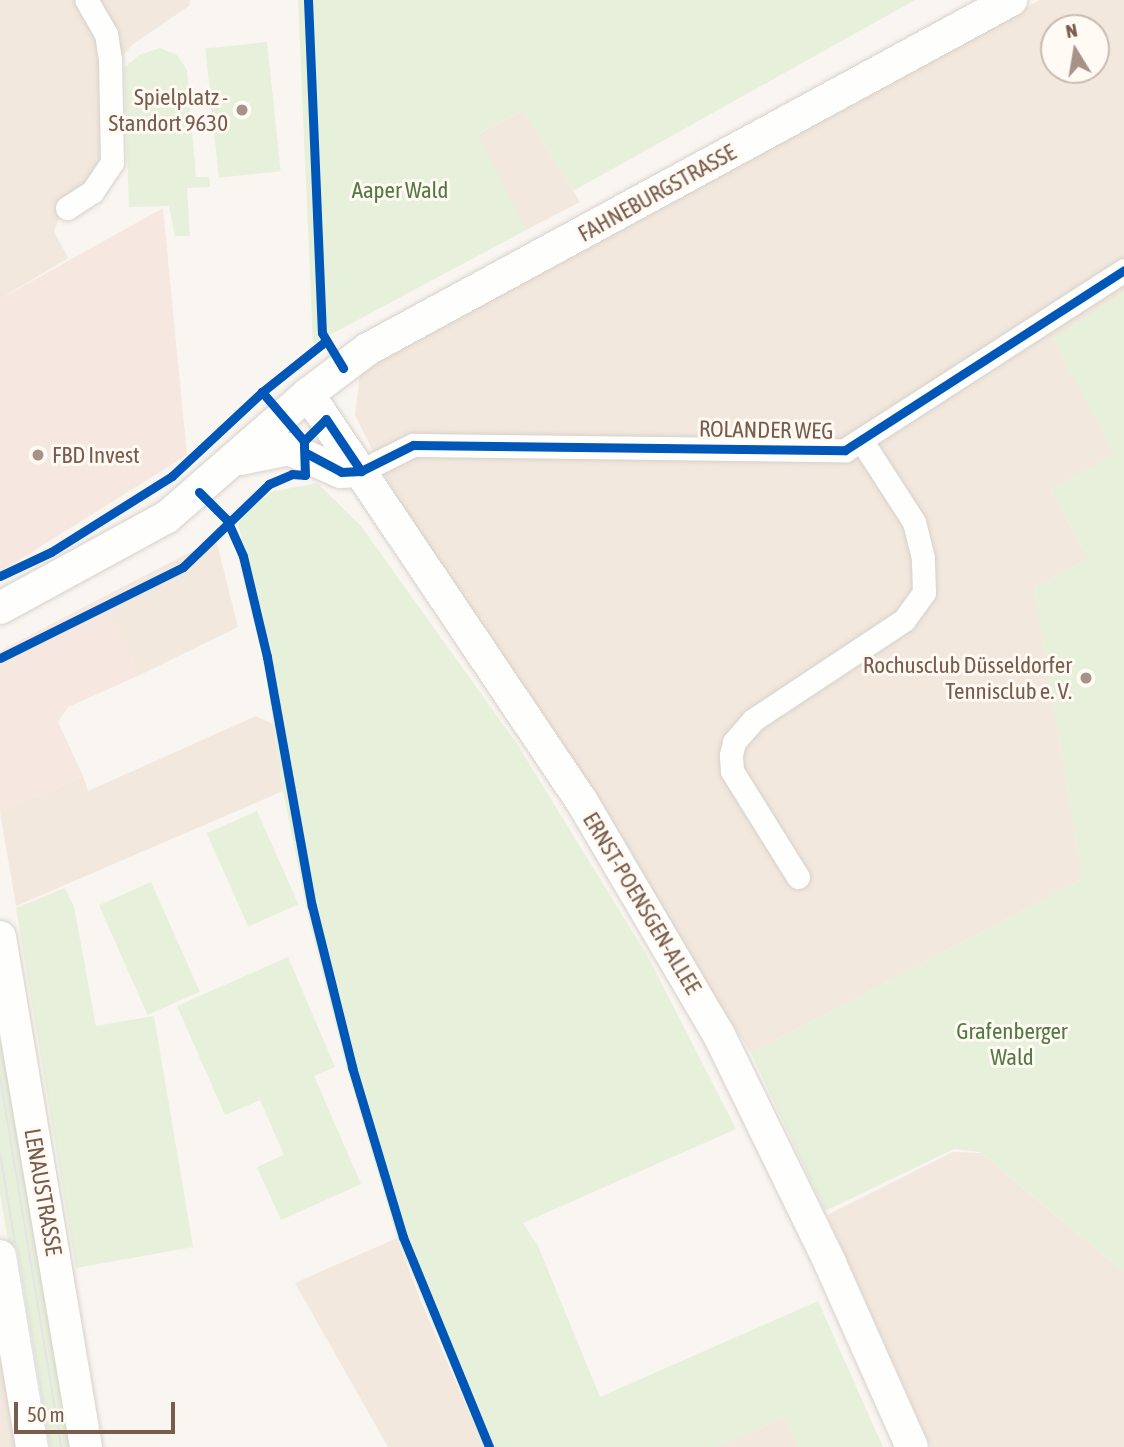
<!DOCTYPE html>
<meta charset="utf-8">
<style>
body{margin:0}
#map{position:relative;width:1124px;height:1447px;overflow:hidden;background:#f9f5f0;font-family:"Asap Condensed",sans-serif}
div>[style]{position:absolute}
.residential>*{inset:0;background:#f2e8de}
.commercial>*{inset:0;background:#f6e8e1}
.green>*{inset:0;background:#e7f0db;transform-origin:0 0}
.roads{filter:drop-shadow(0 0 2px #d7d1cb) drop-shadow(0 0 2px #d7d1cb)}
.street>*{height:23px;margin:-11.5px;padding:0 11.5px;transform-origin:11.5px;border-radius:11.5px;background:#fefefd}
.secondary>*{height:32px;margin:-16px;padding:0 16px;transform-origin:16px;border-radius:16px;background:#fefefd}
.tram>*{height:2px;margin:-1px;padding:0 1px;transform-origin:1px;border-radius:1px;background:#e6e3e7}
.cycleway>*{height:9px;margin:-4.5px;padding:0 4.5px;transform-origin:4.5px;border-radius:4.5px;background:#0057b8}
.dots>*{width:19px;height:19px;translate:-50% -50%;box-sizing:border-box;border:4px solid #fffaf3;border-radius:50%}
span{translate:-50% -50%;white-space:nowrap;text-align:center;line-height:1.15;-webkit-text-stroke:6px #fffaf3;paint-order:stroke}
.poi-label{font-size:23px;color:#7a5c4d}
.right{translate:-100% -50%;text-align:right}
.left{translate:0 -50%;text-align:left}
.park-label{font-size:23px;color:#537a41}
.street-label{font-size:23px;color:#7a5c4d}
.north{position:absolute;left:1040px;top:14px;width:70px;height:70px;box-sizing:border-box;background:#fffaf3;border:2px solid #cabbb1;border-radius:50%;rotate:349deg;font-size:19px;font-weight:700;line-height:28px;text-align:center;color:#7a5c4d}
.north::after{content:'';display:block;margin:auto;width:24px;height:32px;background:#a69286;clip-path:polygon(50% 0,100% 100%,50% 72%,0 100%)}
.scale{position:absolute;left:14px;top:1402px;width:161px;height:32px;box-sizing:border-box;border:4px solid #7a5c4d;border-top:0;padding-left:9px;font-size:21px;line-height:24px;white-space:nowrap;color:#7a5c4d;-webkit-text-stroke:5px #fffaf3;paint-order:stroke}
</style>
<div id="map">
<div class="residential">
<div style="clip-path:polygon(0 0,190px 0,189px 6px,133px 44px,105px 75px,108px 160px,64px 207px,54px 231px,68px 258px,0 299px)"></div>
<div style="clip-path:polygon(evenodd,1040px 0,1124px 0,1124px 292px,1053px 339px,1115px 454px,1051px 489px,1088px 559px,1034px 588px,1082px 879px,751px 1053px,405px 516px,355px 415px,361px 366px,1040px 0,1054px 28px,1096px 28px,1096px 70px,1054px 70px,1054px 28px)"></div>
<div style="clip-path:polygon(523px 110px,580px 202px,526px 230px,477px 135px)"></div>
<div style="clip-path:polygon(216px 539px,238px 627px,140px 675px,103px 597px)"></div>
<div style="clip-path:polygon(256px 716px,273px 724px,283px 791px,16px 906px,0 812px,83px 776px,88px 791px)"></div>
<div style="clip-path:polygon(953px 1152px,981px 1153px,1124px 1272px,1124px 1447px,931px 1447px,827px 1215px)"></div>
<div style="clip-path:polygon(397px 1238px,420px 1299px,484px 1447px,388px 1447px,295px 1283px)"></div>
<div style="clip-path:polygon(0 1293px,25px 1447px,0 1447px)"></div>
<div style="clip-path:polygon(784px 1417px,798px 1447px,717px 1447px)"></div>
</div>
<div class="commercial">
<div style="clip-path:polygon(163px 208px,187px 455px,0 572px,0 299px)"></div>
<div style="clip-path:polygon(103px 597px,140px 675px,68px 707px,58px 722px,83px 776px,0 812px,0 651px)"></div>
</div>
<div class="green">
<div style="clip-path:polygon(298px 0,915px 0,573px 191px,523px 110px,478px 134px,526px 230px,313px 344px)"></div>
<div style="left:267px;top:42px;width:130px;height:62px;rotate:84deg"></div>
<div style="clip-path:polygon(160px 48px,177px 55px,187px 70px,196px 177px,209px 177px,210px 187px,187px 188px,190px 236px,175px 236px,169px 206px,129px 207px,124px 68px,139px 55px)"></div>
<div style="clip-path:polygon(1124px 292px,1124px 1272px,980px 1152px,954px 1149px,825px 1211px,751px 1053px,1082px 879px,1034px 588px,1088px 559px,1051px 489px,1114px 454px,1053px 339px)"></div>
<div style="clip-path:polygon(317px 483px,361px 526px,517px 744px,648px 957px,736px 1129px,523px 1223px,538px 1246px,600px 1397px,818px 1301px,883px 1447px,798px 1447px,784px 1417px,717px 1447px,484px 1447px,397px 1238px,345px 1062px,307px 911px,283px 791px,265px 667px,234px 542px,242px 539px,238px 525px,241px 517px,271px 492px)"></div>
<div style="left:257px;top:811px;width:102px;height:55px;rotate:66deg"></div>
<div style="left:151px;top:882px;width:120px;height:57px;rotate:66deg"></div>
<div style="clip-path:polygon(65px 888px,74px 907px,96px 1026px,154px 1016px,193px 1247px,76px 1268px,16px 908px)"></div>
<div style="clip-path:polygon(288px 957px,335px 1067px,314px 1076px,361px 1184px,281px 1220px,257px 1167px,284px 1155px,260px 1100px,225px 1115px,177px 1006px)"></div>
<div style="clip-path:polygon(0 1004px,73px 1447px,42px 1447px,0 1193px)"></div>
</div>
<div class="roads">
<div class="street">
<div style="left:67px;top:208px;width:30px;rotate:-33deg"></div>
<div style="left:92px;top:192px;width:36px;rotate:-56deg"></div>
<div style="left:112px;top:162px;width:103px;rotate:-91.1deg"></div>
<div style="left:110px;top:59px;width:25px;rotate:-99deg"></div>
<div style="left:106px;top:34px;width:39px;rotate:-120deg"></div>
<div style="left:361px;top:471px;width:58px;rotate:-26.6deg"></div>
<div style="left:413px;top:445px;width:432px;rotate:0.7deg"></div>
<div style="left:845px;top:450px;width:332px;rotate:-32.8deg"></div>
<div style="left:798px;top:877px;width:125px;rotate:-121.9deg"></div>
<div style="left:732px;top:771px;width:16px;rotate:-94deg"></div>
<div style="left:731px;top:755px;width:13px;rotate:-77deg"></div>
<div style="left:734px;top:742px;width:29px;rotate:-49deg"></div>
<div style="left:753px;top:720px;width:181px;rotate:-33.5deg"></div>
<div style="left:904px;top:620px;width:34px;rotate:-54deg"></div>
<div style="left:924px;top:592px;width:34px;rotate:-92deg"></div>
<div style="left:923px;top:558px;width:37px;rotate:-104deg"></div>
<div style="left:914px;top:522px;width:94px;rotate:-122.8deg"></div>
</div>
<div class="secondary">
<div style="left:308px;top:394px;width:489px;rotate:56.1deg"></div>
<div style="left:581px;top:800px;width:273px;rotate:59.6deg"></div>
<div style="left:719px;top:1035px;width:254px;rotate:64deg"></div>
<div style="left:830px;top:1263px;width:201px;rotate:66deg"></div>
<div style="left:240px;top:459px;width:50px;rotate:-11.5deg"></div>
<div style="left:289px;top:449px;width:57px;rotate:23.9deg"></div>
<div style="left:341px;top:472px;width:20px;rotate:-3deg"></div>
<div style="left:0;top:608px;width:190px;rotate:-28.6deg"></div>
<div style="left:167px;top:517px;width:187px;rotate:-41.1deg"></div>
<div style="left:308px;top:394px;width:75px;rotate:-36.9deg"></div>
<div style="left:368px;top:349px;width:732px;rotate:-28.49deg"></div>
<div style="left:0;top:937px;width:517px;rotate:80.43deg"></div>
<div style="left:0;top:1256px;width:194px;rotate:80.5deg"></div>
</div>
</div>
<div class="tram">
<div style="left:0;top:1077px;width:375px;rotate:80.6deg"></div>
<div style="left:0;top:1153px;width:298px;rotate:80.5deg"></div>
</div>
<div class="cycleway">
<div style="left:308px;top:0;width:333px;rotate:87.6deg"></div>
<div style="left:322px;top:333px;width:41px;rotate:59deg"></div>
<div style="left:304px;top:441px;width:31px;rotate:-45deg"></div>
<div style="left:326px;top:419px;width:63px;rotate:56.1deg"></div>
<div style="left:306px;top:453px;width:40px;rotate:28deg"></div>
<div style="left:341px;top:472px;width:20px;rotate:-3deg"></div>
<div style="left:361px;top:471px;width:58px;rotate:-26.6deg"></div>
<div style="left:413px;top:445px;width:432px;rotate:0.7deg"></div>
<div style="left:845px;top:450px;width:332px;rotate:-32.8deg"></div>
<div style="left:199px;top:492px;width:40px;rotate:45deg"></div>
<div style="left:227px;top:520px;width:39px;rotate:66deg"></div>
<div style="left:243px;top:556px;width:104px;rotate:76.6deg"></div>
<div style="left:267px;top:657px;width:253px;rotate:79.8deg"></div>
<div style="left:312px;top:906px;width:166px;rotate:76deg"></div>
<div style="left:352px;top:1067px;width:177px;rotate:73.3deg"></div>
<div style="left:403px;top:1237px;width:227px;rotate:67.7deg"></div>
<div style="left:0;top:576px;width:56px;rotate:-25.2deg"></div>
<div style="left:51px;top:552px;width:143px;rotate:-32.1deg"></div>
<div style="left:172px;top:476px;width:123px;rotate:-43deg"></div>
<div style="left:262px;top:392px;width:82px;rotate:-38.6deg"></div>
<div style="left:0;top:658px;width:204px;rotate:-26.4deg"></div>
<div style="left:183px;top:567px;width:120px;rotate:-44deg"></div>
<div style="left:269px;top:484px;width:25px;rotate:-23deg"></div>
<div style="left:292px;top:474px;width:13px;rotate:4deg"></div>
<div style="left:305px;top:475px;width:34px;rotate:-92deg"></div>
<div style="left:304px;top:441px;width:65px;rotate:-130.6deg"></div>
</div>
<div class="dots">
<div style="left:242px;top:110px;background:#a69286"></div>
<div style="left:38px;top:455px;background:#a69286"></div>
<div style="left:1086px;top:678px;background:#a69286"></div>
</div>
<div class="poi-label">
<span class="right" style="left:228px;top:110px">Spielplatz -<br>Standort 9630</span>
<span class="left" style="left:52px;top:455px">FBD Invest</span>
<span class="right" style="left:1072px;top:678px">Rochusclub Düsseldorfer<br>Tennisclub e. V.</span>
</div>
<div class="park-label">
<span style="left:400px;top:190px">Aaper Wald</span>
<span style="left:1012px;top:1044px">Grafenberger<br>Wald</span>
</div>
<div class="street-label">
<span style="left:657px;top:193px;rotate:-29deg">FAHNEBURGSTRASSE</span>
<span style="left:766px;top:430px;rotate:1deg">ROLANDER WEG</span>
<span style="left:642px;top:903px;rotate:59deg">ERNST-POENSGEN-ALLEE</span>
<span style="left:43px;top:1192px;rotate:80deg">LENAUSTRASSE</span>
</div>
<div class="north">N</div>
<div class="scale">50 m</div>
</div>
